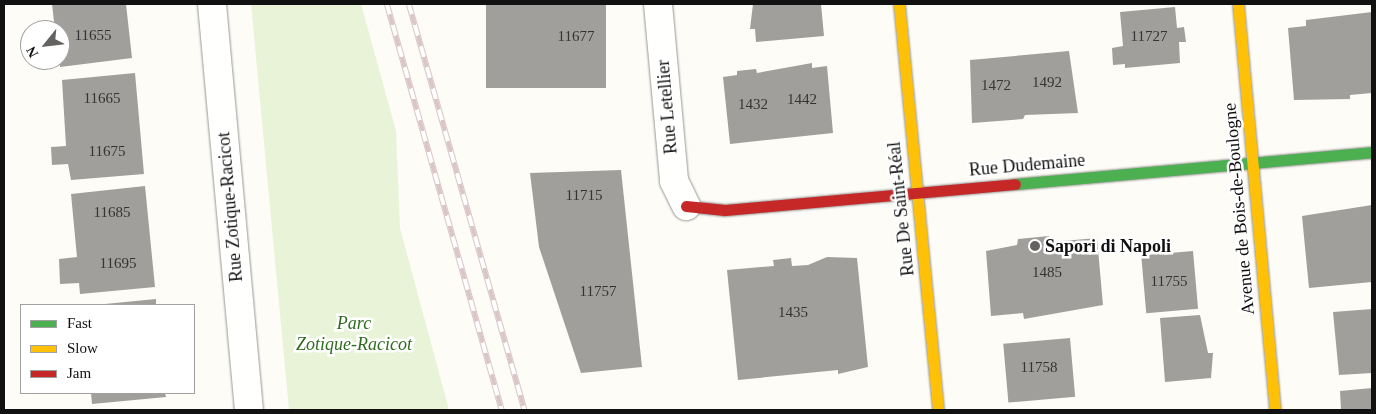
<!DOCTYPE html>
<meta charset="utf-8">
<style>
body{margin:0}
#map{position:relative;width:1376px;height:414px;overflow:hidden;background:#fdfcf7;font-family:"Times New Roman",serif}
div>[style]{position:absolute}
.green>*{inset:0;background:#e8f3d7}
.building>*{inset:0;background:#a19f9c;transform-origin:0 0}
.roads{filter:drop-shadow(0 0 1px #979795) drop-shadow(0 0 1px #979795)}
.street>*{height:28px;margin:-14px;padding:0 14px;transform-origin:14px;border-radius:14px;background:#fffffe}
.fast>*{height:11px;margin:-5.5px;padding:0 5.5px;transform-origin:5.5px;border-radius:5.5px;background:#4caf50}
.slow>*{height:11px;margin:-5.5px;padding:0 5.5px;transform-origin:5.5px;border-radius:5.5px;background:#ffc107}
.jam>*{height:11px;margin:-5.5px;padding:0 5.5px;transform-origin:5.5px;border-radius:5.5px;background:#c62828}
.rail>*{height:5.5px;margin-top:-2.75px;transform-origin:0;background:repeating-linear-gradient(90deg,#fff 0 11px,#dac6c7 0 22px);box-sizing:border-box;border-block:1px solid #dac6c7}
.dots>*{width:14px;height:14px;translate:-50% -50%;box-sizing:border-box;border:2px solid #fff;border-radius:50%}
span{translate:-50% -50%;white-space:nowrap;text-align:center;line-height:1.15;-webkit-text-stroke:5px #fff;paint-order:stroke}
.number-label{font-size:15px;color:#353434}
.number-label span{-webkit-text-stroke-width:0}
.street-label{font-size:18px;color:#111}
.poi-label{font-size:18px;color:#111;font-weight:700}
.left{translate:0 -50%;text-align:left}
.park-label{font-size:18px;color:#306c1e;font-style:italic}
.frame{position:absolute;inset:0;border:5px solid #111;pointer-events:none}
.legend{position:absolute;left:20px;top:304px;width:175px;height:90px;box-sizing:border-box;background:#fff;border:1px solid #a0a0a0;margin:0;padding:6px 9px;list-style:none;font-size:15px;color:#111}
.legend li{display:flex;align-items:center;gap:10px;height:25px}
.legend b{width:25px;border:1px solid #a0a0a0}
.north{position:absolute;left:20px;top:20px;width:50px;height:50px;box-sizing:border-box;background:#fff;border:1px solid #a0a0a0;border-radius:50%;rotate:241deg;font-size:14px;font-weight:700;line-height:20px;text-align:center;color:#111}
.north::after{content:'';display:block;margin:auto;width:18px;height:22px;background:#646362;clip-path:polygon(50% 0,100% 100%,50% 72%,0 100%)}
</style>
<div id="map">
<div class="green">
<div style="clip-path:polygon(251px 4px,361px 4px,396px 131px,400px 228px,449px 410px,289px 410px)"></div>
</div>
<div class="building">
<div style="clip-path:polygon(52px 4px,126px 4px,132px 58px,60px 67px,60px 30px,55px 30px)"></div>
<div style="left:486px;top:4px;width:120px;height:84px"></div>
<div style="clip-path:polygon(753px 4px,821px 4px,824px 36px,756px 42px,755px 29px,750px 29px)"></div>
<div style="clip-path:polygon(1175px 7px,1177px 28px,1184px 27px,1186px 42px,1179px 42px,1180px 63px,1125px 68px,1125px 64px,1113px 65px,1112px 48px,1123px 46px,1120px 12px)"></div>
<div style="clip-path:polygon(1372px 12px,1372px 93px,1350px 95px,1350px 99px,1294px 100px,1288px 28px,1306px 26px,1306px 20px)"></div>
<div style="clip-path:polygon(1069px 51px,1078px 113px,1025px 115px,1023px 119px,972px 123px,970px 60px)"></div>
<div style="clip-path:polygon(812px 63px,812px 68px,827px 66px,833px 133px,730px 144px,723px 77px,737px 75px,737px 71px,756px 69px,757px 73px)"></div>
<div style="clip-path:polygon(135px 73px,144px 174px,71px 180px,68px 164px,52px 165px,51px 147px,66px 146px,62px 80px)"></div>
<div style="clip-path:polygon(621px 170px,642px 367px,581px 373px,539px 247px,530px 173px)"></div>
<div style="clip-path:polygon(145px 186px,155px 287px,80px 294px,79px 283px,60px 284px,59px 259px,77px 257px,71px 194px)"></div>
<div style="clip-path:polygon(1372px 205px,1372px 282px,1309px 288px,1302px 216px)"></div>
<div style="clip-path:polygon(1049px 236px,1051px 242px,1097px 238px,1103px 305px,1024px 319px,1023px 313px,991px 316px,986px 251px,1017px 245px,1018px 239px)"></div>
<div style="left:1193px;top:251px;width:58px;height:52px;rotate:85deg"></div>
<div style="clip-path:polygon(827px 257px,857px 258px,868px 367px,838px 374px,838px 370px,738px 380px,727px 270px,774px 266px,773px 260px,791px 258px,792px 266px,808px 265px)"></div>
<div style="clip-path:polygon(156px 299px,156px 305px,105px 305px,105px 304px)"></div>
<div style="clip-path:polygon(1372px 309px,1372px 373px,1339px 375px,1333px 312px)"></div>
<div style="clip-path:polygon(1200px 315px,1208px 353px,1213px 353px,1211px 378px,1165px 382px,1160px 318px)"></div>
<div style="left:1070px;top:338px;width:59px;height:67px;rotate:85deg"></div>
<div style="clip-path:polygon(1372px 388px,1372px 410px,1341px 410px,1340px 391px)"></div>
<div style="clip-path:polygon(91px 393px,165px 393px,166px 397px,92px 404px)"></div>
</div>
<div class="roads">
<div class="street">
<div style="left:212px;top:4px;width:408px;rotate:84.8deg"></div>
<div style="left:658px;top:4px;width:178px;rotate:84.8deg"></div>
<div style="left:674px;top:181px;width:28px;rotate:64deg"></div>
</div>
<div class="fast">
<div style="left:1015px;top:184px;width:358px;rotate:-5.1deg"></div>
</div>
<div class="slow">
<div style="left:899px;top:4px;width:408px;rotate:84.5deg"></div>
<div style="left:1238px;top:4px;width:408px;rotate:84.8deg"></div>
</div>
<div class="jam">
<div style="left:686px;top:206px;width:39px;rotate:6deg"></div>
<div style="left:725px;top:210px;width:291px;rotate:-5.1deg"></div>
</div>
</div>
<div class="rail">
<div style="left:387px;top:4px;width:422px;rotate:74.2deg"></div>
<div style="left:409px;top:4px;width:422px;rotate:74.1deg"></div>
</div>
<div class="dots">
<div style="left:1035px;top:246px;background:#646362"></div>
</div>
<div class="number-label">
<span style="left:93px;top:36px">11655</span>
<span style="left:576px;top:37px">11677</span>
<span style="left:1149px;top:37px">11727</span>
<span style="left:1047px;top:83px">1492</span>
<span style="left:996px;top:86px">1472</span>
<span style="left:102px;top:99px">11665</span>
<span style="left:802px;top:100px">1442</span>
<span style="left:753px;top:105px">1432</span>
<span style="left:107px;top:152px">11675</span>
<span style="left:584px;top:196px">11715</span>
<span style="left:112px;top:213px">11685</span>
<span style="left:118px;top:264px">11695</span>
<span style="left:1047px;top:273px">1485</span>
<span style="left:1169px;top:282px">11755</span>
<span style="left:598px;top:292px">11757</span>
<span style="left:793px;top:313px">1435</span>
<span style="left:1039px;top:368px">11758</span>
</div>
<div class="street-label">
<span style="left:667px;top:107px;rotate:-95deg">Rue Letellier</span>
<span style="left:1027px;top:165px;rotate:-5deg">Rue Dudemaine</span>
<span style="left:230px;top:207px;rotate:-95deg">Rue Zotique-Racicot</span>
<span style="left:901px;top:209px;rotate:-96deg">Rue De Saint-Réal</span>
<span style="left:1239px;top:209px;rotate:-95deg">Avenue de Bois-de-Boulogne</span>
</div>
<div class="poi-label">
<span class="left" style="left:1045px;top:246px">Sapori di Napoli</span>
</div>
<div class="park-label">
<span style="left:354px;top:334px">Parc<br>Zotique-Racicot</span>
</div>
<div class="frame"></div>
<ul class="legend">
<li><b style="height:6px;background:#4caf50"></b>Fast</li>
<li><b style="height:6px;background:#ffc107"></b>Slow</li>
<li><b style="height:6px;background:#c62828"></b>Jam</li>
</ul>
<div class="north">N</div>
</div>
